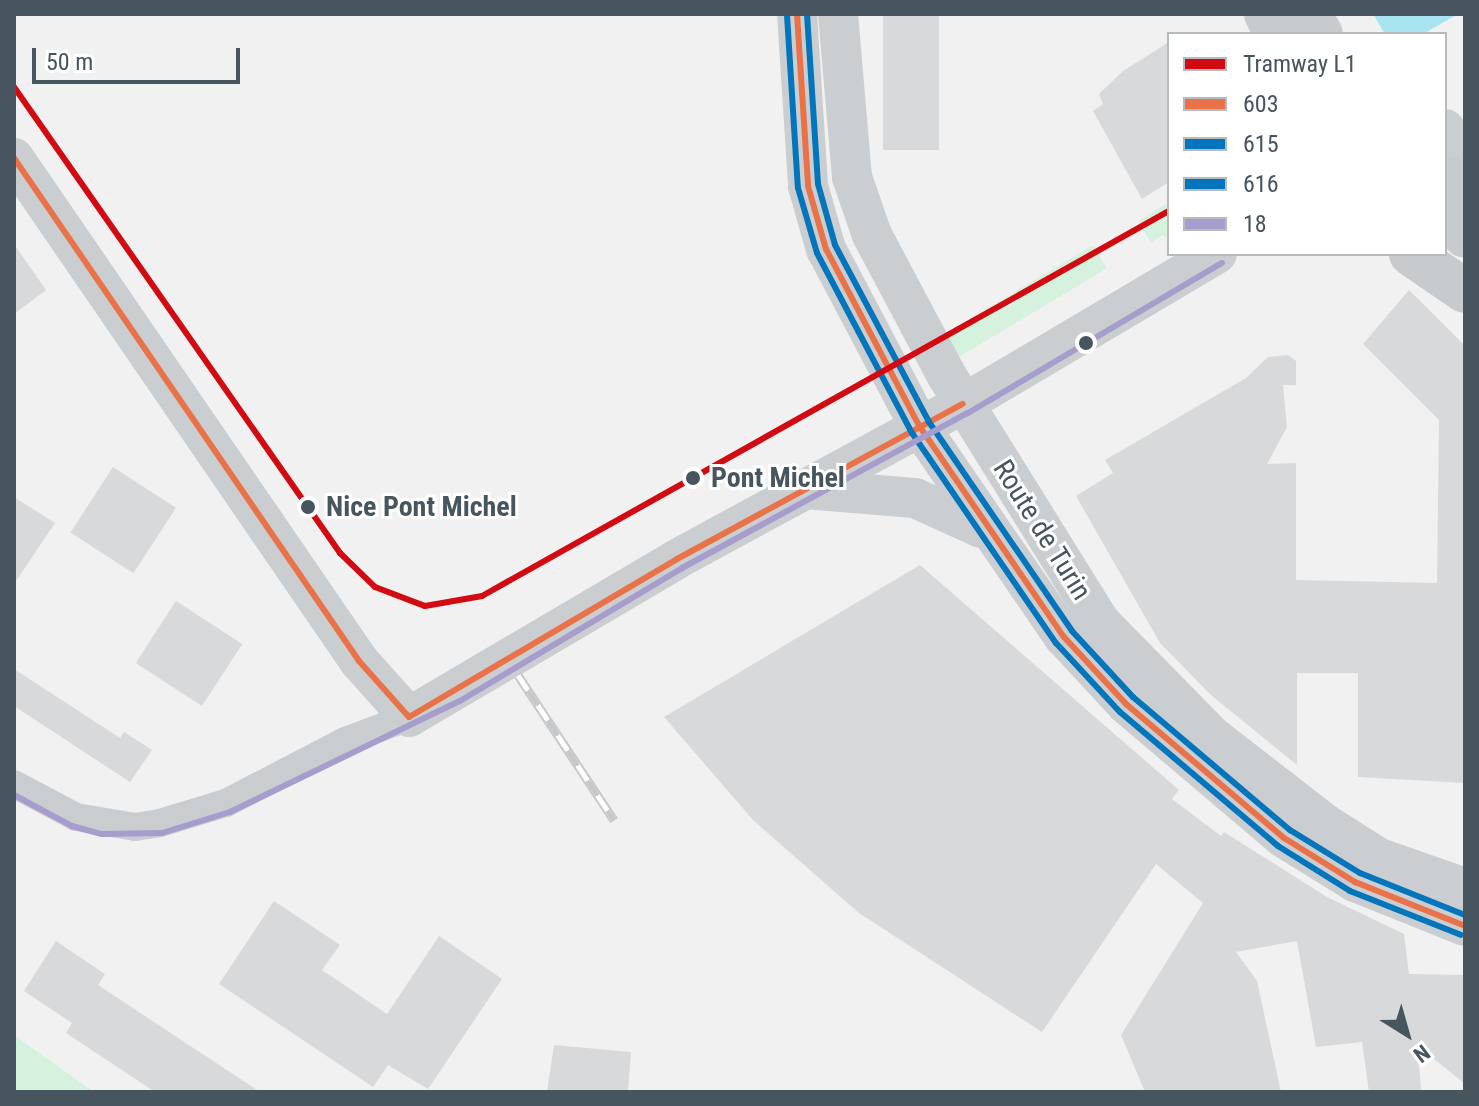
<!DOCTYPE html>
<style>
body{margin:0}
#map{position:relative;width:1479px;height:1106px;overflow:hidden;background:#f2f1f1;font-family:"Roboto Condensed",sans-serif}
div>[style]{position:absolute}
.green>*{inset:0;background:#d5f2de;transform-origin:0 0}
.water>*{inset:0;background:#a8e5f1}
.pier>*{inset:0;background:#f2f1f1}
.building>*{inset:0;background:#d8d9da;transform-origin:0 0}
.street>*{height:28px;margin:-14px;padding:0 14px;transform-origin:14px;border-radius:14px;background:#cacdd0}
.secondary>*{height:40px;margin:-20px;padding:0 20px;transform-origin:20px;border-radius:20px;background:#cbced1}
.primary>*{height:44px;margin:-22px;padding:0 22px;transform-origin:22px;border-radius:22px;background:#c7cbce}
.rail>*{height:9px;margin-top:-4.5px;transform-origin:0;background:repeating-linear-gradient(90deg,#fff 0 18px,#c6c8ca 0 36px);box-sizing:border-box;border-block:2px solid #c6c8ca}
.bus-1>*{height:6px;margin:-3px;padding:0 3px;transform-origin:3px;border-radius:3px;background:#e97249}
.bus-2>*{height:6px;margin:-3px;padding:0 3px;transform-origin:3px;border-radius:3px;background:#0275bc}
.bus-3>*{height:6px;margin:-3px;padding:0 3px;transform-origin:3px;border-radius:3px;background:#0275bc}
.bus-4>*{height:6px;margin:-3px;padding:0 3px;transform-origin:3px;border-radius:3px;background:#a69dcd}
.tram-1>*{height:6px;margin:-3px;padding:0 3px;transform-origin:3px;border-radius:3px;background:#d20a11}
.dots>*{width:22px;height:22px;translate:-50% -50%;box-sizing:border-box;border:4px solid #fff;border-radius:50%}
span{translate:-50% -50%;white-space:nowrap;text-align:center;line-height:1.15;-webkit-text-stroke:6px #fff;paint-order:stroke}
.stop-label{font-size:28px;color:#47555f;font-weight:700}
.left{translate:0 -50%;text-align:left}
.street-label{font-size:28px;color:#47555f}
.frame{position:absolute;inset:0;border:16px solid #47555f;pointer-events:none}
.legend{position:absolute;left:1167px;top:32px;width:280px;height:224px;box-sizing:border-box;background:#fff;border:2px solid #b5bbbf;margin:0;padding:10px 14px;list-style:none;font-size:24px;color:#47555f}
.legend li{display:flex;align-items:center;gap:16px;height:40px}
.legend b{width:40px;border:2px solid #b5bbbf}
.north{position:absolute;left:1367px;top:994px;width:80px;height:80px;-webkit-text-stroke:6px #fff;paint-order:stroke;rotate:143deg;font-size:22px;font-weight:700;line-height:32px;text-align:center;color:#47555f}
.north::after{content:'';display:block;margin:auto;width:28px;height:36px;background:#47555f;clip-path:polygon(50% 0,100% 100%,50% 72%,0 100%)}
.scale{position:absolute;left:32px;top:48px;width:208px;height:36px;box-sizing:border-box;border:4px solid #47555f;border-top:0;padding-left:10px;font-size:24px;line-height:28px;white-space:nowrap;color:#47555f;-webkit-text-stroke:6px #fff;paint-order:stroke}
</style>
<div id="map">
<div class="green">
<div style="clip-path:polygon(1169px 202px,1169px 241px,1163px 235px,1151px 243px,1138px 221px)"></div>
<div style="left:1093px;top:245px;width:27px;height:179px;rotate:59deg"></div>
<div style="clip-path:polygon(14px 1035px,94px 1092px,14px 1092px)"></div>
</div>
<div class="water">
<div style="clip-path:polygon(1373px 14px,1465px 14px,1445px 34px,1385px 34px)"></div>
</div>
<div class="pier">
<div style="clip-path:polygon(1458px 14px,1465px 14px,1465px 140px,1445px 119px,1445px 34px,1423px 34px)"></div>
</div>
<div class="building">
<div style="left:883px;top:14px;width:56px;height:136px"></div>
<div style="clip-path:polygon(1169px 42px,1169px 182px,1142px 199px,1093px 111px,1103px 104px,1099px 94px,1123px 71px)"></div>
<div style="clip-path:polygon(14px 244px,46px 290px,14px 314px)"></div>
<div style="clip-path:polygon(1409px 290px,1465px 346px,1465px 783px,1358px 777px,1358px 673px,1297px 673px,1297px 765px,1211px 695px,1160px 643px,1076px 496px,1113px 473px,1105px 460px,1246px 378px,1268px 357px,1288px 355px,1296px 361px,1296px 385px,1283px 385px,1287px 427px,1267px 464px,1296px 463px,1296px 580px,1437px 583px,1439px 420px,1363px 344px)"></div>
<div style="left:113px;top:467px;width:75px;height:78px;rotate:33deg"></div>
<div style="clip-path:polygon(14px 497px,55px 523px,14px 584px)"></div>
<div style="clip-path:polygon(920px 565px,1179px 790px,1172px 799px,1221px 836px,1224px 832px,1327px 897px,1404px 934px,1409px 974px,1465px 975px,1465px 1084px,1418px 1046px,1421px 1092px,1369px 1092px,1362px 1042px,1316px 1047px,1297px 941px,1236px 952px,1257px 981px,1281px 1092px,1145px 1092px,1121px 1035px,1203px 903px,1156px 864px,1042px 1032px,859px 913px,753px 820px,664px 717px)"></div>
<div style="left:176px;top:601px;width:79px;height:74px;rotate:33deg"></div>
<div style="clip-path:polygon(14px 669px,120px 738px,124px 732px,152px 750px,130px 782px,14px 706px)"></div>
<div style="clip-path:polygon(274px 901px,340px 945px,322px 970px,387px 1014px,439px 936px,502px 979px,428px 1089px,388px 1065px,373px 1087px,219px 984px)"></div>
<div style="clip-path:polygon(56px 941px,105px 974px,98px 985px,260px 1092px,155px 1092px,66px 1033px,72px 1023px,24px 991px)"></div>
<div style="clip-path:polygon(554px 1045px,631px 1052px,628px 1092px,547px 1092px)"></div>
</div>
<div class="street">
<div style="left:14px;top:784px;width:70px;rotate:28deg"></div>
<div style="left:76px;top:817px;width:60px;rotate:9.6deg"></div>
<div style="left:135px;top:827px;width:25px;rotate:-9deg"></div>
<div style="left:160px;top:823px;width:69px;rotate:-16.9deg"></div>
<div style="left:226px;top:803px;width:134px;rotate:-27.5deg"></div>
<div style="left:345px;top:741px;width:68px;rotate:-20.6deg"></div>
</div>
<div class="secondary">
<div style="left:797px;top:14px;width:172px;rotate:86.3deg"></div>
<div style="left:808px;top:186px;width:66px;rotate:74.1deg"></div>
<div style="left:826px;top:249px;width:201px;rotate:62.2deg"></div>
<div style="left:920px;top:427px;width:255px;rotate:55.6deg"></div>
<div style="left:1064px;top:637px;width:91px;rotate:47.2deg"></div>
<div style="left:1126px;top:704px;width:207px;rotate:40.3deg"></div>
<div style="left:1284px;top:838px;width:84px;rotate:31.8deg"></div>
<div style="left:1355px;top:882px;width:118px;rotate:21.8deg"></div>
<div style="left:838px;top:14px;width:164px;rotate:85.1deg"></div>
<div style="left:852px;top:177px;width:61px;rotate:71deg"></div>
<div style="left:872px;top:235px;width:160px;rotate:62deg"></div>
<div style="left:947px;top:376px;width:291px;rotate:58.1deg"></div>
<div style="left:1101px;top:623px;width:158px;rotate:45.5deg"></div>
<div style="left:1212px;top:736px;width:142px;rotate:37.8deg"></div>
<div style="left:1324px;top:823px;width:65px;rotate:32.5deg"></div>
<div style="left:1379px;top:858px;width:91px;rotate:19.2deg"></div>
<div style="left:1445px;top:129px;width:35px;rotate:55deg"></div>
<div style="left:14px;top:158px;width:610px;rotate:55.55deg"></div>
<div style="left:359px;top:661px;width:75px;rotate:48.2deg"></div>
<div style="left:409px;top:717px;width:311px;rotate:-30.5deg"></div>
<div style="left:677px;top:559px;width:325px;rotate:-28.5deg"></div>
<div style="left:963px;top:404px;width:295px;rotate:-30.6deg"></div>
<div style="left:805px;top:489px;width:110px;rotate:4.7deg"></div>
<div style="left:915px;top:498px;width:72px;rotate:24.4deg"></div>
</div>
<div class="primary">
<div style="left:1266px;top:14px;width:22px;rotate:63deg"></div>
<div style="left:1309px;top:14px;width:23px;rotate:59deg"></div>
<div style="left:1445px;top:174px;width:32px;rotate:51deg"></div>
<div style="left:1445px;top:213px;width:30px;rotate:49deg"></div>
<div style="left:1411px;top:254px;width:65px;rotate:34.4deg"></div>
</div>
<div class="rail">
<div style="left:518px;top:675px;width:174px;rotate:56.5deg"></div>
</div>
<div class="bus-1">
<div style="left:797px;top:14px;width:172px;rotate:86.3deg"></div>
<div style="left:808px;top:186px;width:66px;rotate:74.1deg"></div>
<div style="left:826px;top:249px;width:201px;rotate:62.2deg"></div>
<div style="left:920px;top:427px;width:255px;rotate:55.6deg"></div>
<div style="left:1064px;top:637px;width:91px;rotate:47.2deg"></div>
<div style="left:1126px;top:704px;width:207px;rotate:40.3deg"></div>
<div style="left:1284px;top:838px;width:84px;rotate:31.8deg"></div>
<div style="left:1355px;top:882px;width:118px;rotate:21.8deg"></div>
<div style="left:14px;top:158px;width:610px;rotate:55.55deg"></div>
<div style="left:359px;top:661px;width:75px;rotate:48.2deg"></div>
<div style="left:409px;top:717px;width:311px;rotate:-30.5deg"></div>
<div style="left:677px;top:559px;width:325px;rotate:-28.5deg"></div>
</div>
<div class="bus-2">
<div style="left:787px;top:15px;width:173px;rotate:86.4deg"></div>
<div style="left:798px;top:188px;width:68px;rotate:73.7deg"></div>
<div style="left:817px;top:253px;width:204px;rotate:62.2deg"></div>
<div style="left:912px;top:433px;width:255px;rotate:55.6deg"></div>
<div style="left:1056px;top:643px;width:94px;rotate:47.2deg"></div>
<div style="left:1120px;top:712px;width:207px;rotate:40.3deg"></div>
<div style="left:1278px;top:846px;width:85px;rotate:32deg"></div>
<div style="left:1350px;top:891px;width:119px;rotate:21.6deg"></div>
</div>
<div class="bus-3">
<div style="left:807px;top:14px;width:170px;rotate:86.3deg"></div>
<div style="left:818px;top:184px;width:63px;rotate:74.4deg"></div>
<div style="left:835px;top:245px;width:200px;rotate:62deg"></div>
<div style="left:929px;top:422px;width:253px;rotate:55.6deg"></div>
<div style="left:1072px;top:631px;width:90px;rotate:47.3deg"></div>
<div style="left:1133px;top:697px;width:206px;rotate:40.3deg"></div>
<div style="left:1290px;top:830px;width:82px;rotate:31.6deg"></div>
<div style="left:1360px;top:873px;width:113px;rotate:21.8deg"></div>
</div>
<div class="bus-4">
<div style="left:14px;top:795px;width:66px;rotate:28.1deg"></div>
<div style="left:72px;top:826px;width:31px;rotate:15deg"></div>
<div style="left:102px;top:834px;width:60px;rotate:-1deg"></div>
<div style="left:162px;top:833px;width:71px;rotate:-17.2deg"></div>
<div style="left:230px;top:812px;width:255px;rotate:-25.8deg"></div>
<div style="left:460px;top:701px;width:259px;rotate:-30.9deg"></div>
<div style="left:682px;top:568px;width:325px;rotate:-28.5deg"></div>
<div style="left:968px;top:413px;width:295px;rotate:-30.6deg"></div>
</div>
<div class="tram-1">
<div style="left:14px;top:87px;width:569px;rotate:55.02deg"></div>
<div style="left:340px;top:553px;width:49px;rotate:44.2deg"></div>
<div style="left:375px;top:587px;width:53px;rotate:20.8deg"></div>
<div style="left:425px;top:606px;width:58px;rotate:-10deg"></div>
<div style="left:482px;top:596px;width:788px;rotate:-29.27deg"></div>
</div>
<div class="dots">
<div style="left:1086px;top:343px;background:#47555f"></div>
<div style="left:693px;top:478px;background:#47555f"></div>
<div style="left:308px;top:507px;background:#47555f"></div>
</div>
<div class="stop-label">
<span class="left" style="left:711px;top:478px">Pont Michel</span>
<span class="left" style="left:326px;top:507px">Nice Pont Michel</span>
</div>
<div class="street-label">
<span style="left:1042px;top:530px;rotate:58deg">Route de Turin</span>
</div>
<div class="frame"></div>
<ul class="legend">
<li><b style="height:10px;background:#d20a11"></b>Tramway L1</li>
<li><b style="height:10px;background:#e97249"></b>603</li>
<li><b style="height:10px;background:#0275bc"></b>615</li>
<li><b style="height:10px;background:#0275bc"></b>616</li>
<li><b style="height:10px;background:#a69dcd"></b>18</li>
</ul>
<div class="north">N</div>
<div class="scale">50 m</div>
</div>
